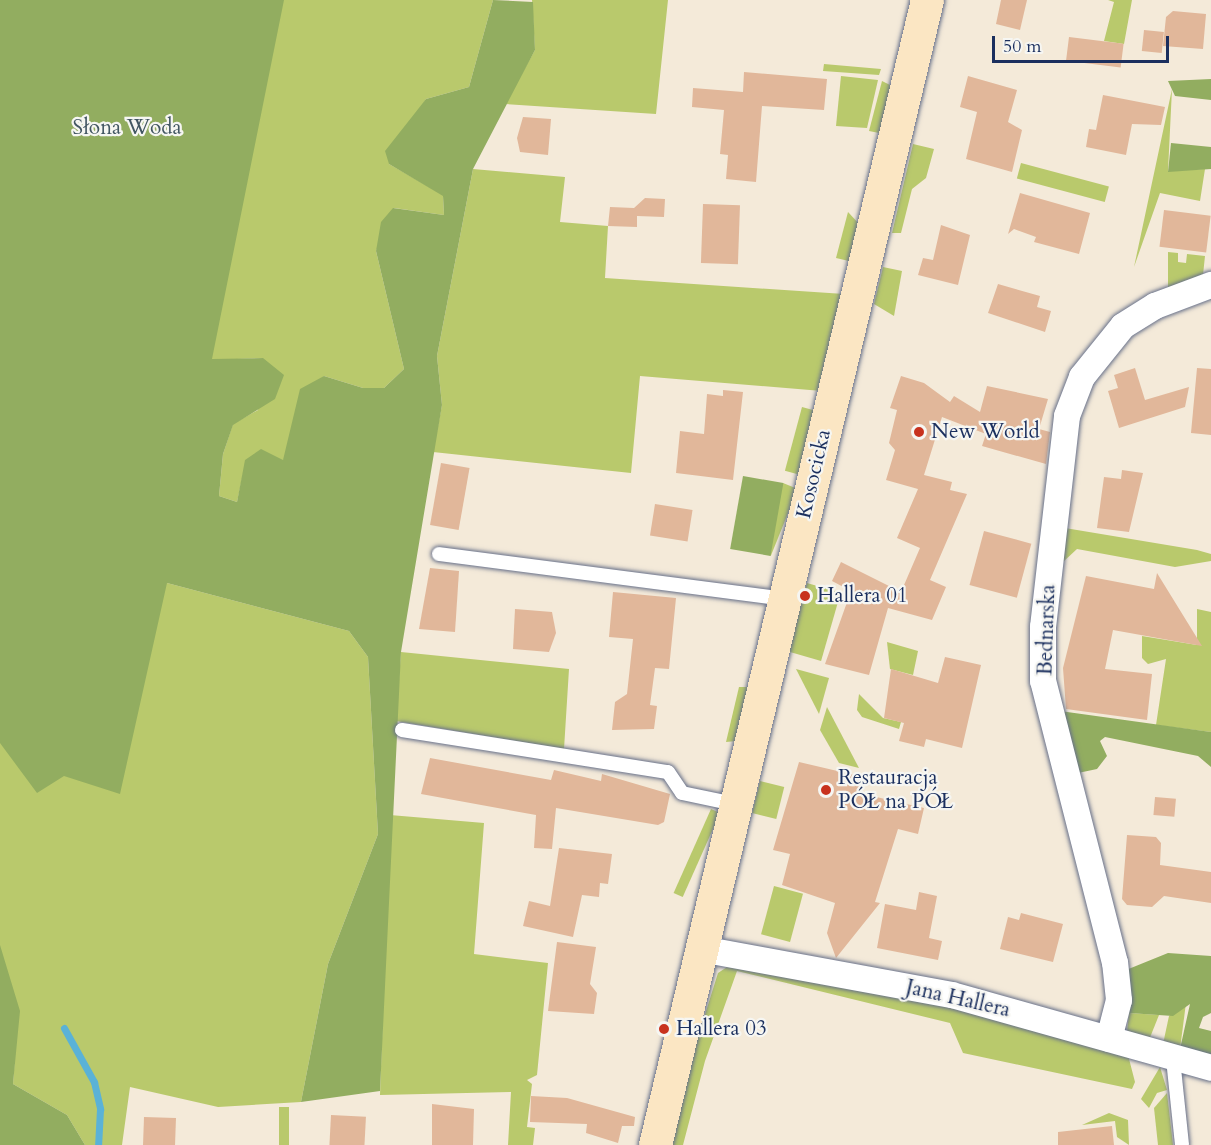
<!DOCTYPE html>
<meta charset="utf-8">
<style>
body{margin:0}
#map{position:relative;width:1211px;height:1145px;overflow:hidden;background:#f4ead9;font-family:Cardo,serif}
div>[style]{position:absolute}
.green>*{inset:0;background:#b9c96c;transform-origin:0 0}
.forest>*{inset:0;background:#92ad60;transform-origin:0 0}
.stream>*{height:7px;margin:-3.5px;padding:0 3.5px;transform-origin:3.5px;border-radius:3.5px;background:#5ab2d7}
.building>*{inset:0;background:#e1b79a;transform-origin:0 0}
.roads{filter:drop-shadow(0 0 2px #677089) drop-shadow(0 0 2px #677089)}
.lane>*{height:14px;margin:-7px;padding:0 7px;transform-origin:7px;border-radius:7px;background:#fff}
.street>*{height:26px;margin:-13px;padding:0 13px;transform-origin:13px;border-radius:13px;background:#fff}
.secondary>*{height:33px;margin:-16.5px;padding:0 16.5px;transform-origin:16.5px;border-radius:16.5px;background:#fbe6c3}
.dots>*{width:16px;height:16px;translate:-50% -50%;box-sizing:border-box;border:3px solid #f6f6f2;border-radius:50%}
span{translate:-50% -50%;white-space:nowrap;text-align:center;line-height:1.15;-webkit-text-stroke:4.5px #f6f6f2;paint-order:stroke}
.park-label{font-size:21px;color:#425662}
.poi-label{font-size:21px;color:#1b2f5e}
.left{translate:0 -50%;text-align:left}
.street-label{font-size:21px;color:#1b2f5e}
.scale{position:absolute;left:992px;top:36px;width:177px;height:27px;box-sizing:border-box;border:3px solid #1b2f5e;border-top:0;padding-left:8px;font-size:18px;line-height:21px;white-space:nowrap;color:#1b2f5e;-webkit-text-stroke:4px #f6f6f2;paint-order:stroke}
</style>
<div id="map">
<div class="green">
<div style="clip-path:polygon(0 0,493px 0,469px 87px,426px 99px,389px 164px,443px 195px,444px 215px,394px 208px,376px 251px,404px 369px,384px 388px,363px 388px,324px 376px,283px 461px,246px 460px,237px 502px,219px 496px,223px 454px,233px 424px,258px 410px,263px 358px,211px 360px,167px 583px,349px 631px,368px 657px,378px 834px,328px 964px,301px 1102px,218px 1107px,130px 1087px,122px 1145px,85px 1145px,67px 1115px,13px 1084px,15px 1056px,0 995px)"></div>
<div style="clip-path:polygon(532px 0,668px 0,656px 114px,505px 104px,535px 50px)"></div>
<div style="clip-path:polygon(1108px 0,1132px 0,1124px 44px,1104px 41px,1114px 2px)"></div>
<div style="clip-path:polygon(824px 64px,881px 69px,879px 75px,823px 71px)"></div>
<div style="clip-path:polygon(841px 76px,878px 80px,867px 128px,836px 126px)"></div>
<div style="clip-path:polygon(882px 81px,894px 87px,879px 133px,869px 131px)"></div>
<div style="clip-path:polygon(1172px 89px,1168px 171px,1205px 169px,1200px 201px,1160px 193px,1134px 267px)"></div>
<div style="clip-path:polygon(913px 144px,934px 149px,926px 178px,912px 189px,901px 233px,892px 233px)"></div>
<div style="left:1021px;top:163px;width:91px;height:16px;rotate:15deg"></div>
<div style="clip-path:polygon(473px 169px,565px 177px,560px 222px,608px 226px,605px 278px,844px 294px,822px 391px,640px 376px,631px 473px,433px 452px,442px 405px,437px 356px)"></div>
<div style="clip-path:polygon(848px 212px,861px 226px,853px 262px,836px 258px)"></div>
<div style="clip-path:polygon(1168px 252px,1178px 253px,1178px 262px,1186px 263px,1187px 254px,1205px 256px,1203px 275px,1168px 290px)"></div>
<div style="clip-path:polygon(883px 267px,902px 271px,894px 316px,874px 304px)"></div>
<div style="left:802px;top:407px;width:16px;height:66px;rotate:15deg"></div>
<div style="left:783px;top:483px;width:16px;height:72px;rotate:22deg"></div>
<div style="clip-path:polygon(1065px 528px,1197px 550px,1211px 554px,1211px 561px,1175px 567px,1077px 549px,1063px 562px)"></div>
<div style="left:807px;top:583px;width:35px;height:71px;rotate:16deg"></div>
<div style="clip-path:polygon(1197px 609px,1211px 612px,1211px 732px,1156px 725px,1166px 659px,1148px 664px,1142px 658px,1142px 636px,1197px 645px)"></div>
<div style="clip-path:polygon(887px 642px,918px 651px,913px 675px,890px 669px)"></div>
<div style="clip-path:polygon(401px 652px,569px 669px,564px 749px,396px 721px)"></div>
<div style="clip-path:polygon(796px 669px,829px 678px,819px 714px)"></div>
<div style="clip-path:polygon(739px 687px,751px 687px,737px 741px,726px 742px)"></div>
<div style="clip-path:polygon(859px 694px,883px 718px,901px 722px,899px 729px,862px 717px,857px 710px)"></div>
<div style="clip-path:polygon(827px 707px,859px 768px,839px 763px,820px 730px)"></div>
<div style="left:760px;top:781px;width:25px;height:33px;rotate:14deg"></div>
<div style="left:711px;top:809px;width:10px;height:92px;rotate:24deg"></div>
<div style="clip-path:polygon(390px 815px,484px 823px,474px 954px,548px 963px,537px 1075px,527px 1080px,532px 1084px,527px 1127px,535px 1128px,533px 1145px,508px 1145px,511px 1092px,380px 1095px)"></div>
<div style="left:774px;top:886px;width:30px;height:50px;rotate:15deg"></div>
<div style="clip-path:polygon(727px 967px,953px 1005px,1128px 1055px,1135px 1082px,1132px 1089px,963px 1053px,950px 1023px,737px 971px,705px 1061px,683px 1145px,664px 1145px,718px 973px)"></div>
<div style="clip-path:polygon(1186px 1003px,1180px 1049px,1163px 1044px,1169px 1016px)"></div>
<div style="clip-path:polygon(1129px 1013px,1159px 1015px,1149px 1040px,1127px 1032px)"></div>
<div style="clip-path:polygon(1160px 1067px,1167px 1090px,1157px 1093px,1149px 1108px,1141px 1099px)"></div>
<div style="clip-path:polygon(1167px 1093px,1173px 1145px,1158px 1145px,1154px 1108px)"></div>
<div style="left:279px;top:1107px;width:10px;height:38px"></div>
<div style="clip-path:polygon(1109px 1113px,1128px 1120px,1129px 1145px,1117px 1137px,1115px 1121px,1082px 1125px)"></div>
</div>
<div class="forest">
<div style="clip-path:polygon(0 0,284px 0,212px 359px,263px 358px,284px 375px,275px 399px,233px 425px,223px 454px,219px 496px,237px 502px,245px 460px,261px 449px,283px 460px,300px 389px,324px 376px,363px 388px,384px 388px,404px 369px,376px 251px,381px 222px,393px 208px,444px 215px,443px 196px,389px 164px,385px 151px,426px 99px,469px 87px,493px 0,533px 2px,535px 50px,473px 169px,437px 356px,442px 405px,401px 652px,380px 1091px,301px 1102px,328px 964px,378px 834px,368px 657px,349px 631px,167px 583px,120px 794px,64px 776px,37px 793px,0 743px)"></div>
<div style="clip-path:polygon(1211px 79px,1211px 100px,1175px 96px,1168px 81px)"></div>
<div style="clip-path:polygon(1171px 143px,1211px 147px,1211px 169px,1168px 172px)"></div>
<div style="left:743px;top:476px;width:41px;height:74px;rotate:10deg"></div>
<div style="clip-path:polygon(1060px 711px,1211px 732px,1211px 767px,1198px 756px,1105px 737px,1100px 741px,1107px 756px,1097px 769px,1078px 773px)"></div>
<div style="clip-path:polygon(0 945px,20px 1011px,13px 1084px,67px 1115px,85px 1145px,0 1145px)"></div>
<div style="clip-path:polygon(1168px 953px,1211px 956px,1211px 1013px,1203px 1017px,1199px 1028px,1211px 1031px,1211px 1058px,1180px 1049px,1190px 1004px,1173px 1016px,1129px 1013px,1126px 970px)"></div>
</div>
<div class="stream">
<div style="left:64px;top:1028px;width:62px;rotate:60.9deg"></div>
<div style="left:94px;top:1082px;width:28px;rotate:77deg"></div>
<div style="left:100px;top:1109px;width:36px;rotate:93deg"></div>
</div>
<div class="building">
<div style="clip-path:polygon(1001px 0,1027px 0,1020px 30px,996px 24px)"></div>
<div style="clip-path:polygon(1173px 11px,1206px 14px,1203px 49px,1163px 46px,1166px 17px)"></div>
<div style="left:1144px;top:30px;width:20px;height:21px;rotate:6deg"></div>
<div style="left:1069px;top:37px;width:55px;height:24px;rotate:7deg"></div>
<div style="clip-path:polygon(744px 72px,827px 79px,824px 110px,762px 106px,756px 182px,726px 179px,728px 155px,720px 154px,724px 110px,692px 107px,693px 88px,743px 92px)"></div>
<div style="clip-path:polygon(968px 76px,1017px 90px,1008px 122px,1022px 130px,1012px 172px,966px 159px,977px 112px,960px 107px)"></div>
<div style="clip-path:polygon(1103px 95px,1165px 107px,1161px 125px,1132px 124px,1126px 155px,1086px 147px,1089px 129px,1096px 130px)"></div>
<div style="clip-path:polygon(523px 117px,551px 119px,548px 155px,520px 152px,517px 138px)"></div>
<div style="clip-path:polygon(1020px 193px,1090px 213px,1079px 254px,1034px 242px,1036px 237px,1014px 229px,1008px 234px)"></div>
<div style="clip-path:polygon(645px 198px,665px 199px,664px 217px,637px 216px,637px 227px,608px 226px,610px 207px,634px 208px)"></div>
<div style="left:703px;top:204px;width:37px;height:59px;rotate:2deg"></div>
<div style="left:1164px;top:210px;width:47px;height:37px;rotate:7deg"></div>
<div style="clip-path:polygon(941px 225px,970px 235px,958px 285px,918px 275px,923px 258px,933px 260px)"></div>
<div style="clip-path:polygon(998px 284px,1040px 296px,1037px 307px,1051px 311px,1045px 332px,988px 313px)"></div>
<div style="clip-path:polygon(1135px 368px,1145px 400px,1189px 387px,1185px 407px,1119px 428px,1108px 391px,1118px 388px,1114px 375px)"></div>
<div style="clip-path:polygon(1197px 368px,1211px 369px,1211px 435px,1191px 433px)"></div>
<div style="clip-path:polygon(901px 376px,924px 383px,950px 402px,954px 396px,980px 412px,987px 386px,1048px 399px,1039px 429px,1050px 432px,1046px 464px,982px 446px,986px 434px,942px 417px,924px 475px,952px 482px,950px 490px,967px 494px,930px 580px,946px 587px,932px 620px,888px 608px,869px 675px,825px 664px,851px 591px,832px 581px,841px 562px,901px 592px,920px 548px,897px 538px,918px 489px,886px 480px,895px 450px,889px 443px,897px 410px,890px 408px)"></div>
<div style="clip-path:polygon(723px 390px,743px 392px,733px 480px,676px 473px,680px 431px,704px 434px,707px 394px,723px 396px)"></div>
<div style="left:441px;top:463px;width:29px;height:63px;rotate:10deg"></div>
<div style="clip-path:polygon(1122px 470px,1143px 473px,1129px 532px,1097px 528px,1104px 477px,1121px 479px)"></div>
<div style="left:655px;top:504px;width:38px;height:32px;rotate:9deg"></div>
<div style="left:984px;top:531px;width:49px;height:56px;rotate:15deg"></div>
<div style="clip-path:polygon(430px 568px,459px 571px,455px 632px,419px 629px)"></div>
<div style="clip-path:polygon(1157px 573px,1202px 646px,1113px 630px,1105px 669px,1152px 674px,1147px 720px,1066px 709px,1063px 668px,1086px 576px,1154px 589px)"></div>
<div style="clip-path:polygon(613px 592px,676px 598px,669px 669px,655px 668px,650px 705px,657px 706px,654px 729px,612px 730px,615px 702px,627px 694px,633px 639px,609px 637px)"></div>
<div style="clip-path:polygon(515px 609px,552px 612px,556px 633px,549px 652px,513px 649px)"></div>
<div style="clip-path:polygon(945px 657px,981px 665px,962px 748px,926px 739px,924px 747px,899px 741px,904px 723px,884px 718px,891px 669px,938px 683px)"></div>
<div style="clip-path:polygon(430px 758px,551px 780px,554px 770px,601px 781px,602px 774px,670px 794px,664px 822px,658px 825px,556px 808px,552px 849px,534px 848px,536px 815px,421px 794px)"></div>
<div style="clip-path:polygon(799px 762px,863px 777px,859px 793px,924px 808px,918px 834px,898px 829px,875px 902px,880px 903px,836px 958px,827px 933px,835px 903px,782px 885px,790px 854px,773px 850px)"></div>
<div style="left:1155px;top:797px;width:21px;height:18px;rotate:5deg"></div>
<div style="clip-path:polygon(1127px 835px,1156px 837px,1161px 843px,1160px 865px,1211px 872px,1211px 903px,1164px 896px,1152px 907px,1127px 905px,1122px 899px)"></div>
<div style="clip-path:polygon(559px 848px,612px 854px,608px 884px,600px 883px,599px 897px,582px 895px,573px 937px,523px 926px,529px 901px,550px 906px)"></div>
<div style="clip-path:polygon(919px 892px,937px 896px,929px 938px,942px 941px,938px 960px,877px 948px,885px 904px,916px 910px)"></div>
<div style="clip-path:polygon(1021px 913px,1063px 924px,1053px 962px,1000px 949px,1008px 917px,1019px 920px)"></div>
<div style="clip-path:polygon(557px 942px,596px 947px,590px 984px,597px 993px,594px 1014px,548px 1011px)"></div>
<div style="clip-path:polygon(531px 1096px,567px 1098px,635px 1117px,634px 1126px,622px 1126px,618px 1143px,586px 1133px,587px 1124px,530px 1122px)"></div>
<div style="clip-path:polygon(432px 1104px,474px 1109px,473px 1145px,432px 1145px)"></div>
<div style="left:331px;top:1115px;width:35px;height:30px;rotate:3deg"></div>
<div style="left:144px;top:1117px;width:32px;height:28px;rotate:2deg"></div>
<div style="clip-path:polygon(1112px 1126px,1114px 1145px,1058px 1145px,1058px 1132px)"></div>
</div>
<div class="roads">
<div class="lane">
<div style="left:439px;top:554px;width:348px;rotate:7.4deg"></div>
<div style="left:402px;top:730px;width:269px;rotate:9deg"></div>
<div style="left:668px;top:772px;width:25px;rotate:56deg"></div>
<div style="left:682px;top:793px;width:53px;rotate:11.9deg"></div>
<div style="left:1173px;top:1059px;width:86px;rotate:84deg"></div>
</div>
<div class="street">
<div style="left:701px;top:949px;width:255px;rotate:10.4deg"></div>
<div style="left:952px;top:995px;width:269px;rotate:15.7deg"></div>
<div style="left:1109px;top:1039px;width:40px;rotate:-75.6deg"></div>
<div style="left:1119px;top:1000px;width:37px;rotate:-96deg"></div>
<div style="left:1115px;top:963px;width:291px;rotate:-104.3deg"></div>
<div style="left:1043px;top:681px;width:54px;rotate:-90deg"></div>
<div style="left:1043px;top:627px;width:212px;rotate:-83.5deg"></div>
<div style="left:1067px;top:416px;width:42px;rotate:-69deg"></div>
<div style="left:1082px;top:377px;width:65px;rotate:-51.2deg"></div>
<div style="left:1123px;top:326px;width:38px;rotate:-32deg"></div>
<div style="left:1155px;top:306px;width:60px;rotate:-20.6deg"></div>
</div>
<div class="secondary">
<div style="left:655px;top:1145px;width:1177px;rotate:-76.64deg"></div>
</div>
</div>
<div class="dots">
<div style="left:919px;top:432px;background:#c8321e"></div>
<div style="left:805px;top:596px;background:#c8321e"></div>
<div style="left:826px;top:790px;background:#c8321e"></div>
<div style="left:664px;top:1029px;background:#c8321e"></div>
</div>
<div class="park-label">
<span style="left:127px;top:128px">Słona Woda</span>
</div>
<div class="poi-label">
<span class="left" style="left:931px;top:432px">New World</span>
<span class="left" style="left:817px;top:596px">Hallera 01</span>
<span class="left" style="left:838px;top:790px">Restauracja<br>PÓŁ na PÓŁ</span>
<span class="left" style="left:676px;top:1029px">Hallera 03</span>
</div>
<div class="street-label">
<span style="left:814px;top:474px;rotate:-77deg">Kosocicka</span>
<span style="left:1047px;top:630px;rotate:-88deg">Bednarska</span>
<span style="left:958px;top:999px;rotate:13deg">Jana Hallera</span>
</div>
<div class="scale">50 m</div>
</div>
